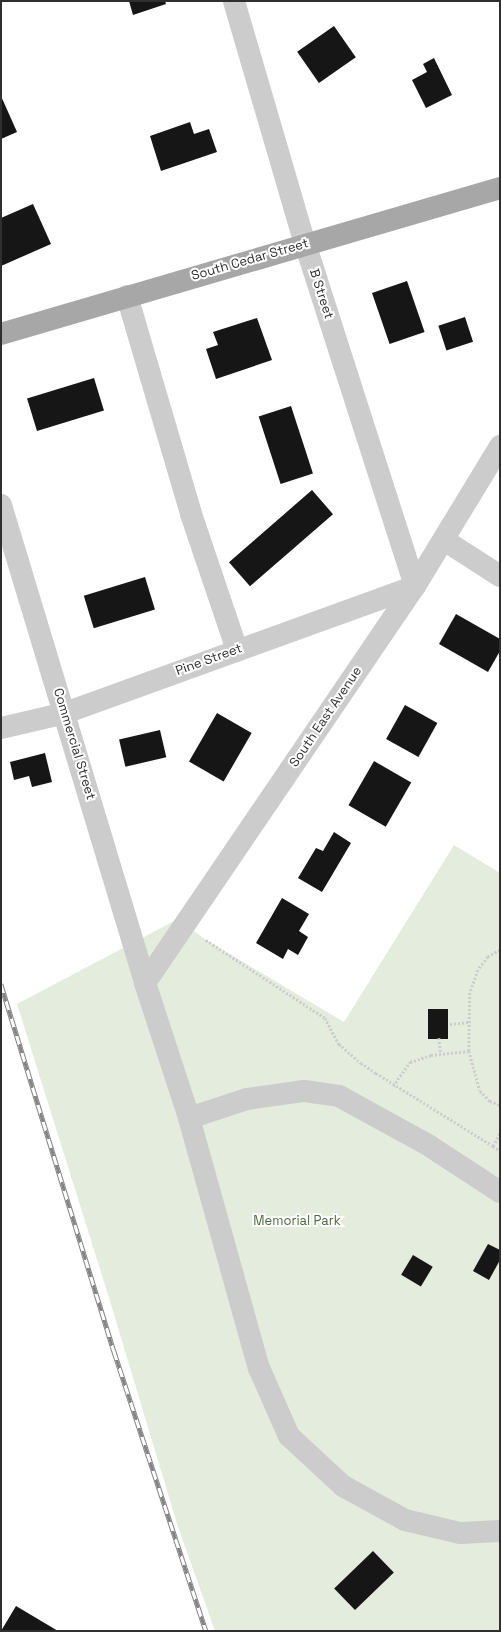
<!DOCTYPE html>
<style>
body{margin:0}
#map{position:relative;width:501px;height:1632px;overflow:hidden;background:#fff;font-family:"Space Grotesk",sans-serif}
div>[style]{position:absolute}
.green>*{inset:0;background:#e4ecde}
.building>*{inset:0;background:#161616;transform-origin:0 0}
.path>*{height:2.5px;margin-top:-1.25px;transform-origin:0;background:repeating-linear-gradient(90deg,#ccc 0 2px,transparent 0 4px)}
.minor>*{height:22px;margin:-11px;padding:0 11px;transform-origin:11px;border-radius:11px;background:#ccc}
.major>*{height:22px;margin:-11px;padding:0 11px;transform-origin:11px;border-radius:11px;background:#a7a7a7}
.rail>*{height:4.5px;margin-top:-2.25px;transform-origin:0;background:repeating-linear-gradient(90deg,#fff 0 9px,#848484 0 18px);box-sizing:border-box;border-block:1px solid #848484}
span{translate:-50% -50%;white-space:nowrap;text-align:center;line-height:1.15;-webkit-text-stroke:4px #fff;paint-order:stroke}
.street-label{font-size:13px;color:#2f2f2f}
.park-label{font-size:13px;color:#4d693e}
.frame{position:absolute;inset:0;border:2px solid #2f2f2f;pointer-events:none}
</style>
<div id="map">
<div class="green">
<div style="clip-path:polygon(454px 845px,500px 873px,500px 1631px,215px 1631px,178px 1527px,110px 1301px,17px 1004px,178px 919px,206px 940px,344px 1022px)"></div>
</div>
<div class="building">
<div style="clip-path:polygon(129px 1px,165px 1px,166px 4px,133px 15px)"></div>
<div style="left:334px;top:26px;width:38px;height:45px;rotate:55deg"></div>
<div style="clip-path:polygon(434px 58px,452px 95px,426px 108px,412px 80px,427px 72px,423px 64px)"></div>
<div style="clip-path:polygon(1px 96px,17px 132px,1px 139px)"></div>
<div style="clip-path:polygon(190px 122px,194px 134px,209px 129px,217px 152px,161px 171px,150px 136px)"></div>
<div style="clip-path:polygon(33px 204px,51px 244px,1px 266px,1px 218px)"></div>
<div style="left:407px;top:281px;width:54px;height:37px;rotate:71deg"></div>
<div style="left:465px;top:317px;width:26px;height:28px;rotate:72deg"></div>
<div style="clip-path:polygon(257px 318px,272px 360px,216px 379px,206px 349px,218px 345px,213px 332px)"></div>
<div style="left:94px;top:378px;width:34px;height:70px;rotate:73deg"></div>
<div style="left:291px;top:406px;width:71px;height:34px;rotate:72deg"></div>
<div style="left:312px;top:490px;width:32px;height:110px;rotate:49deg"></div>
<div style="left:145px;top:577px;width:34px;height:64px;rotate:73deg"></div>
<div style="clip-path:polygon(456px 614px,500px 639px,500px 651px,488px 672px,439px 644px)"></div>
<div style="left:405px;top:705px;width:37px;height:39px;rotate:29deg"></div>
<div style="left:217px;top:713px;width:40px;height:56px;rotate:30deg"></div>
<div style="left:160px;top:730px;width:28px;height:42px;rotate:77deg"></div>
<div style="clip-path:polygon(45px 753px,52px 782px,32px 787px,29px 776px,14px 780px,10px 762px)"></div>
<div style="left:374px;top:761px;width:43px;height:51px;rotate:30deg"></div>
<div style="clip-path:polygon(334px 832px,351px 843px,322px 892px,298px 878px,316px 848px,323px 851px)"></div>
<div style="clip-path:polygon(282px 898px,309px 914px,299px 931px,308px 937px,298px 955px,288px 949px,283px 959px,256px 943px)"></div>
<div style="left:428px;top:1009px;width:20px;height:30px"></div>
<div style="clip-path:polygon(488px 1244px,500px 1250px,500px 1260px,489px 1280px,473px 1271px)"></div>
<div style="left:413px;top:1255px;width:23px;height:23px;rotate:31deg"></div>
<div style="left:373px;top:1551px;width:30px;height:54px;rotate:46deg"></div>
<div style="clip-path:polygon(16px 1606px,58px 1631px,1px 1631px)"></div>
</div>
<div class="path">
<div style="left:206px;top:940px;width:142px;rotate:33.2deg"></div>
<div style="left:325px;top:1018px;width:30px;rotate:62deg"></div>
<div style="left:339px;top:1044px;width:29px;rotate:41deg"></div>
<div style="left:361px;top:1063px;width:18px;rotate:34deg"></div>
<div style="left:376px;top:1073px;width:138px;rotate:32deg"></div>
<div style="left:493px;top:1146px;width:16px;rotate:-63deg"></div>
<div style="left:500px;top:950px;width:14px;rotate:150deg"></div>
<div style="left:488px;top:957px;width:16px;rotate:128deg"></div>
<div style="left:478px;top:970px;width:24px;rotate:109deg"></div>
<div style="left:470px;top:993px;width:58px;rotate:91deg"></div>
<div style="left:469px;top:1051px;width:41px;rotate:74.6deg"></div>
<div style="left:480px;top:1091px;width:14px;rotate:45deg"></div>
<div style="left:490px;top:1101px;width:11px;rotate:22deg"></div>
<div style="left:450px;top:1024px;width:20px;rotate:-6deg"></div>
<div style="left:439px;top:1038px;width:16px;rotate:83deg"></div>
<div style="left:393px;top:1086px;width:29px;rotate:-55deg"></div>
<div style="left:410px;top:1062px;width:22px;rotate:-18deg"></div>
<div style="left:431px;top:1055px;width:38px;rotate:-6deg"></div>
<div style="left:493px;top:1146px;width:9px;rotate:36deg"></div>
</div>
<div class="minor">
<div style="left:127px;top:296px;width:227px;rotate:73.6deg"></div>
<div style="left:191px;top:514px;width:144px;rotate:71.3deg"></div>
<div style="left:1px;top:505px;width:499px;rotate:73.2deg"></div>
<div style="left:145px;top:983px;width:142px;rotate:71.9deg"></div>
<div style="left:189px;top:1118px;width:260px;rotate:74.4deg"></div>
<div style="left:259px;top:1368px;width:74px;rotate:66.2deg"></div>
<div style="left:289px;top:1436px;width:74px;rotate:42.8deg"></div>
<div style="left:343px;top:1486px;width:71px;rotate:28.7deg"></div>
<div style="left:405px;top:1520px;width:57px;rotate:13.3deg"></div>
<div style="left:460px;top:1533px;width:40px;rotate:-2.9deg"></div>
<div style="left:444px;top:540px;width:67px;rotate:32.7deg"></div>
<div style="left:1px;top:728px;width:66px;rotate:-13.2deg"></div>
<div style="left:65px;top:713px;width:372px;rotate:-19.9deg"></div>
<div style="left:415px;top:586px;width:359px;rotate:-107.8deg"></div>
<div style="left:305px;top:244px;width:253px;rotate:-106.3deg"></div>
<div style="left:145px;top:983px;width:480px;rotate:-55.8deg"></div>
<div style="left:415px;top:586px;width:164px;rotate:-58.7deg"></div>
<div style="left:189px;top:1118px;width:61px;rotate:-18.1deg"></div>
<div style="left:247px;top:1099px;width:58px;rotate:-8deg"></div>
<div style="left:304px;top:1091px;width:35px;rotate:8deg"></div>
<div style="left:339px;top:1096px;width:102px;rotate:28.8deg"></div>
<div style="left:428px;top:1145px;width:86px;rotate:33.1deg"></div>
</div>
<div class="major">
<div style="left:1px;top:334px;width:520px;rotate:-16.31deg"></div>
</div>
<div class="rail">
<div style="left:1px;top:984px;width:384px;rotate:72.9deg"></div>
<div style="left:114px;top:1351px;width:295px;rotate:71.8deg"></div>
</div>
<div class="street-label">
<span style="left:250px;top:260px;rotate:-16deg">South Cedar Street</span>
<span style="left:321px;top:294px;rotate:72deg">B Street</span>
<span style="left:209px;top:660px;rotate:-20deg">Pine Street</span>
<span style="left:326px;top:717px;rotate:-56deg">South East Avenue</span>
<span style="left:74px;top:744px;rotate:73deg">Commercial Street</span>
</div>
<div class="park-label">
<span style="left:297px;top:1221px">Memorial Park</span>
</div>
<div class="frame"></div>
</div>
